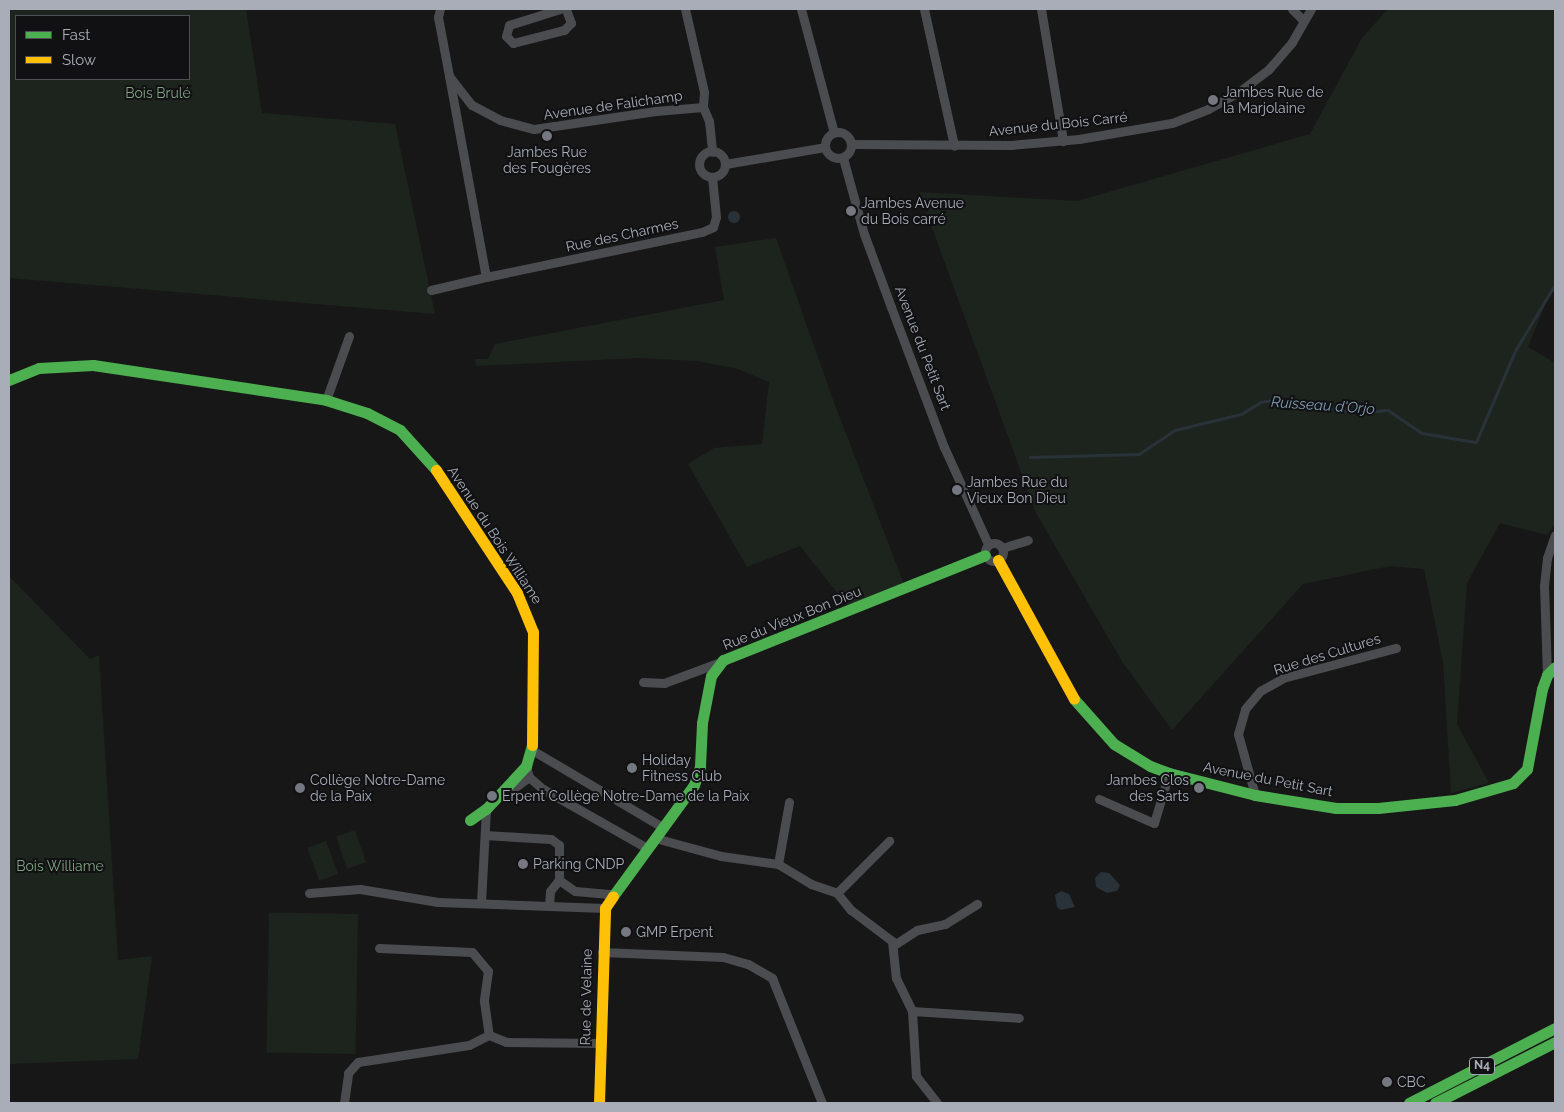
<!DOCTYPE html>
<meta charset="utf-8">
<style>
body{margin:0}
#map{position:relative;width:1564px;height:1112px;overflow:hidden;background:#171717;font-family:Raleway,sans-serif}
div>[style]{position:absolute}
.green>*{inset:0;background:#1d241e;transform-origin:0 0}
.water>*{inset:0;background:#2a3239}
.round{border-radius:50%}
.stream>*{height:2.5px;margin:-1.25px;padding:0 1.25px;transform-origin:1.25px;border-radius:1.25px;background:#2a3239}
.street>*{height:9px;margin:-4.5px;padding:0 4.5px;transform-origin:4.5px;border-radius:4.5px;background:#4b4c50}
.street>.ring{margin:-4.5px;padding:0;box-sizing:content-box;background:none;border:9px solid #4b4c50;border-radius:50%}
.fast>*{height:11px;margin:-5.5px;padding:0 5.5px;transform-origin:5.5px;border-radius:5.5px;background:#4caf50}
.slow>*{height:11px;margin:-5.5px;padding:0 5.5px;transform-origin:5.5px;border-radius:5.5px;background:#ffc107}
.dots>*{width:14px;height:14px;translate:-50% -50%;box-sizing:border-box;border:2px solid #111113;border-radius:50%}
span{translate:-50% -50%;white-space:nowrap;text-align:center;line-height:1.15;-webkit-text-stroke:4px #111113;paint-order:stroke}
.shield-label span{padding:1px 4px;background:#111113;border:1px solid;border-radius:4px;-webkit-text-stroke-width:0}
.shield-label{font-size:12px;color:#a8adb8;font-weight:700}
.poi-label{font-size:14px;color:#a8adb8}
.left{translate:0 -50%;text-align:left}
.right{translate:-100% -50%;text-align:right}
.park-label{font-size:14px;color:#7fa381}
.street-label{font-size:14px;color:#a8adb8}
.water-label{font-size:15px;color:#7f9bb3;font-style:italic}
.frame{position:absolute;inset:0;border:10px solid #a8adb8;pointer-events:none}
.legend{position:absolute;left:15px;top:15px;width:175px;height:65px;box-sizing:border-box;background:#111113;border:1px solid #4d4f55;margin:0;padding:6px 9px;list-style:none;font-size:15px;color:#a8adb8}
.legend li{display:flex;align-items:center;gap:10px;height:25px}
.legend b{width:25px;border:1px solid #4d4f55}
</style>
<div id="map">
<div class="green">
<div style="clip-path:polygon(evenodd,9px 9px,246px 9px,262px 113px,395px 124px,435px 314px,9px 278px,9px 9px,16px 16px,189px 16px,189px 79px,16px 79px,16px 16px)"></div>
<div style="clip-path:polygon(1388px 9px,1555px 9px,1555px 281px,1528px 347px,1555px 363px,1555px 524px,1547px 535px,1500px 523px,1467px 583px,1457px 724px,1489px 783px,1451px 793px,1443px 662px,1424px 569px,1390px 566px,1303px 584px,1172px 730px,1123px 663px,1036px 513px,919px 192px,1077px 201px,1310px 134px,1362px 38px)"></div>
<div style="clip-path:polygon(776px 238px,833px 400px,904px 584px,847px 605px,800px 546px,747px 567px,688px 464px,714px 448px,762px 444px,769px 382px,738px 369px,697px 361px,638px 358px,476px 366px,475px 359px,488px 359px,495px 344px,724px 300px,715px 247px)"></div>
<div style="clip-path:polygon(9px 576px,90px 659px,99px 655px,118px 960px,152px 956px,138px 1059px,9px 1064px)"></div>
<div style="left:355px;top:830px;width:34px;height:20px;rotate:71deg"></div>
<div style="left:326px;top:841px;width:35px;height:20px;rotate:70deg"></div>
<div style="left:358px;top:914px;width:140px;height:89px;rotate:91deg"></div>
</div>
<div class="water">
<div class="round" style="left:728px;top:211px;width:12px;height:12px"></div>
<div style="clip-path:polygon(1101px 872px,1109px 873px,1120px 885px,1117px 891px,1107px 893px,1096px 887px,1095px 878px)"></div>
<div style="clip-path:polygon(1061px 891px,1069px 894px,1075px 907px,1061px 910px,1057px 907px,1055px 895px)"></div>
</div>
<div class="stream">
<div style="left:1030px;top:457px;width:109px;rotate:-1.6deg"></div>
<div style="left:1139px;top:454px;width:43px;rotate:-33.7deg"></div>
<div style="left:1175px;top:430px;width:68px;rotate:-13.6deg"></div>
<div style="left:1241px;top:414px;width:23px;rotate:-31deg"></div>
<div style="left:1261px;top:402px;width:13px;rotate:-9deg"></div>
<div style="left:1274px;top:400px;width:89px;rotate:8.4deg"></div>
<div style="left:1362px;top:413px;width:26px;rotate:-7deg"></div>
<div style="left:1388px;top:410px;width:41px;rotate:34.1deg"></div>
<div style="left:1422px;top:433px;width:55px;rotate:9.5deg"></div>
<div style="left:1476px;top:442px;width:99px;rotate:-66.8deg"></div>
<div style="left:1515px;top:351px;width:76px;rotate:-59deg"></div>
</div>
<div class="street">
<div style="left:440px;top:9px;width:8px;rotate:104deg"></div>
<div style="left:438px;top:17px;width:60px;rotate:79.4deg"></div>
<div style="left:449px;top:76px;width:37px;rotate:52deg"></div>
<div style="left:472px;top:105px;width:32px;rotate:28deg"></div>
<div style="left:500px;top:120px;width:35px;rotate:15deg"></div>
<div style="left:534px;top:129px;width:123px;rotate:-8.4deg"></div>
<div style="left:656px;top:111px;width:47px;rotate:-4.9deg"></div>
<div style="left:703px;top:107px;width:15px;rotate:67deg"></div>
<div style="left:709px;top:121px;width:31px;rotate:84deg"></div>
<div style="left:560px;top:9px;width:53px;rotate:162.6deg"></div>
<div style="left:509px;top:25px;width:11px;rotate:105deg"></div>
<div style="left:506px;top:36px;width:10px;rotate:45deg"></div>
<div style="left:513px;top:43px;width:53px;rotate:-14.3deg"></div>
<div style="left:564px;top:30px;width:10px;rotate:-45deg"></div>
<div style="left:571px;top:23px;width:15px;rotate:-110deg"></div>
<div style="left:685px;top:9px;width:85px;rotate:77.1deg"></div>
<div style="left:704px;top:92px;width:15px;rotate:94deg"></div>
<div style="left:801px;top:9px;width:128px;rotate:75.1deg"></div>
<div style="left:924px;top:9px;width:140px;rotate:77.6deg"></div>
<div style="left:1041px;top:9px;width:134px;rotate:80.5deg"></div>
<div style="left:1292px;top:9px;width:16px;rotate:45deg"></div>
<div style="left:449px;top:76px;width:204px;rotate:79.6deg"></div>
<div style="left:486px;top:277px;width:221px;rotate:-11.8deg"></div>
<div style="left:702px;top:232px;width:12px;rotate:-24deg"></div>
<div style="left:713px;top:227px;width:10px;rotate:-73deg"></div>
<div style="left:716px;top:217px;width:40px;rotate:-95.7deg"></div>
<div class="ring" style="left:825px;top:132px;width:17px;height:17px"></div>
<div style="left:852px;top:144px;width:159px;rotate:0.4deg"></div>
<div style="left:1011px;top:145px;width:68px;rotate:-5deg"></div>
<div style="left:1079px;top:139px;width:94px;rotate:-9.8deg"></div>
<div style="left:1172px;top:123px;width:39px;rotate:-21deg"></div>
<div style="left:1208px;top:109px;width:37px;rotate:-29deg"></div>
<div style="left:1240px;top:91px;width:35px;rotate:-37deg"></div>
<div style="left:1268px;top:70px;width:37px;rotate:-49deg"></div>
<div style="left:1292px;top:42px;width:38px;rotate:-60deg"></div>
<div class="ring" style="left:699px;top:151px;width:17px;height:17px"></div>
<div style="left:843px;top:158px;width:79px;rotate:74.6deg"></div>
<div style="left:864px;top:234px;width:78px;rotate:69.7deg"></div>
<div style="left:891px;top:307px;width:150px;rotate:69.3deg"></div>
<div style="left:944px;top:447px;width:107px;rotate:65.6deg"></div>
<div style="left:725px;top:164px;width:101px;rotate:-9.6deg"></div>
<div style="left:431px;top:290px;width:57px;rotate:-13.3deg"></div>
<div style="left:326px;top:400px;width:68px;rotate:-70.2deg"></div>
<div class="ring" style="left:985px;top:543px;width:9px;height:9px"></div>
<div style="left:1002px;top:548px;width:27px;rotate:-17deg"></div>
<div style="left:1547px;top:675px;width:89px;rotate:-91.9deg"></div>
<div style="left:1544px;top:586px;width:28px;rotate:-84deg"></div>
<div style="left:1547px;top:558px;width:24px;rotate:-71deg"></div>
<div style="left:643px;top:682px;width:21px;rotate:3deg"></div>
<div style="left:664px;top:683px;width:63px;rotate:-20.4deg"></div>
<div style="left:532px;top:750px;width:153px;rotate:30.6deg"></div>
<div style="left:526px;top:766px;width:11px;rotate:75deg"></div>
<div style="left:529px;top:777px;width:18px;rotate:41deg"></div>
<div style="left:543px;top:789px;width:120px;rotate:29.6deg"></div>
<div style="left:507px;top:793px;width:27px;rotate:-36deg"></div>
<div style="left:1255px;top:795px;width:63px;rotate:-105.6deg"></div>
<div style="left:1238px;top:734px;width:26px;rotate:-74deg"></div>
<div style="left:1245px;top:709px;width:23px;rotate:-50deg"></div>
<div style="left:1260px;top:691px;width:26px;rotate:-29deg"></div>
<div style="left:1283px;top:678px;width:117px;rotate:-14.9deg"></div>
<div style="left:1099px;top:799px;width:60px;rotate:23.6deg"></div>
<div style="left:1154px;top:823px;width:52px;rotate:-73.3deg"></div>
<div style="left:485px;top:835px;width:66px;rotate:3.5deg"></div>
<div style="left:551px;top:839px;width:10px;rotate:37deg"></div>
<div style="left:559px;top:845px;width:35px;rotate:90deg"></div>
<div style="left:559px;top:880px;width:19px;rotate:35deg"></div>
<div style="left:575px;top:891px;width:37px;rotate:5deg"></div>
<div style="left:655px;top:838px;width:68px;rotate:15.3deg"></div>
<div style="left:721px;top:856px;width:58px;rotate:8deg"></div>
<div style="left:778px;top:864px;width:39px;rotate:31deg"></div>
<div style="left:811px;top:884px;width:28px;rotate:19deg"></div>
<div style="left:837px;top:893px;width:22px;rotate:51deg"></div>
<div style="left:851px;top:910px;width:51px;rotate:37.1deg"></div>
<div style="left:892px;top:941px;width:37px;rotate:84deg"></div>
<div style="left:896px;top:978px;width:37px;rotate:64deg"></div>
<div style="left:912px;top:1011px;width:65px;rotate:86.5deg"></div>
<div style="left:916px;top:1076px;width:34px;rotate:52deg"></div>
<div style="left:778px;top:864px;width:63px;rotate:-79.9deg"></div>
<div style="left:309px;top:893px;width:51px;rotate:-4.5deg"></div>
<div style="left:360px;top:889px;width:79px;rotate:9.5deg"></div>
<div style="left:438px;top:902px;width:167px;rotate:2.1deg"></div>
<div style="left:837px;top:893px;width:74px;rotate:-45deg"></div>
<div style="left:481px;top:902px;width:93px;rotate:-86.9deg"></div>
<div style="left:549px;top:906px;width:15px;rotate:-86deg"></div>
<div style="left:550px;top:891px;width:14px;rotate:-51deg"></div>
<div style="left:894px;top:945px;width:27px;rotate:-33deg"></div>
<div style="left:917px;top:930px;width:29px;rotate:-12deg"></div>
<div style="left:945px;top:924px;width:38px;rotate:-32deg"></div>
<div style="left:379px;top:948px;width:93px;rotate:2.5deg"></div>
<div style="left:472px;top:952px;width:25px;rotate:50deg"></div>
<div style="left:488px;top:971px;width:30px;rotate:98deg"></div>
<div style="left:484px;top:1001px;width:34px;rotate:82deg"></div>
<div style="left:602px;top:952px;width:121px;rotate:2.4deg"></div>
<div style="left:723px;top:957px;width:26px;rotate:16deg"></div>
<div style="left:748px;top:964px;width:28px;rotate:30deg"></div>
<div style="left:772px;top:978px;width:135px;rotate:68.2deg"></div>
<div style="left:912px;top:1011px;width:107px;rotate:3.7deg"></div>
<div style="left:344px;top:1103px;width:30px;rotate:-82deg"></div>
<div style="left:348px;top:1073px;width:15px;rotate:-48deg"></div>
<div style="left:358px;top:1062px;width:112px;rotate:-8.7deg"></div>
<div style="left:469px;top:1045px;width:22px;rotate:-27deg"></div>
<div style="left:489px;top:1035px;width:18px;rotate:22deg"></div>
<div style="left:506px;top:1042px;width:94px;rotate:0.6deg"></div>
</div>
<div class="fast">
<div style="left:9px;top:380px;width:32px;rotate:-22deg"></div>
<div style="left:39px;top:368px;width:54px;rotate:-3.2deg"></div>
<div style="left:93px;top:365px;width:236px;rotate:8.5deg"></div>
<div style="left:326px;top:400px;width:43px;rotate:17.6deg"></div>
<div style="left:367px;top:413px;width:37px;rotate:27deg"></div>
<div style="left:400px;top:430px;width:54px;rotate:48deg"></div>
<div style="left:1074px;top:699px;width:60px;rotate:48.4deg"></div>
<div style="left:1114px;top:744px;width:42px;rotate:31.4deg"></div>
<div style="left:1150px;top:766px;width:20px;rotate:20deg"></div>
<div style="left:1169px;top:773px;width:89px;rotate:14.3deg"></div>
<div style="left:1255px;top:795px;width:82px;rotate:9.1deg"></div>
<div style="left:1336px;top:808px;width:42px"></div>
<div style="left:1378px;top:808px;width:77px;rotate:-5.9deg"></div>
<div style="left:1455px;top:800px;width:60px;rotate:-16.3deg"></div>
<div style="left:1513px;top:783px;width:20px;rotate:-45deg"></div>
<div style="left:1527px;top:769px;width:81px;rotate:-79.4deg"></div>
<div style="left:1542px;top:689px;width:15px;rotate:-70deg"></div>
<div style="left:1547px;top:675px;width:11px;rotate:-45deg"></div>
<div style="left:470px;top:820px;width:19px;rotate:-35deg"></div>
<div style="left:486px;top:809px;width:59px;rotate:-47.1deg"></div>
<div style="left:526px;top:766px;width:22px;rotate:-74deg"></div>
<div style="left:613px;top:896px;width:137px;rotate:-53.9deg"></div>
<div style="left:694px;top:785px;width:20px;rotate:-72deg"></div>
<div style="left:700px;top:766px;width:43px;rotate:-87.3deg"></div>
<div style="left:702px;top:723px;width:48px;rotate:-79.2deg"></div>
<div style="left:711px;top:676px;width:20px;rotate:-53deg"></div>
<div style="left:723px;top:660px;width:282px;rotate:-21.8deg"></div>
<div style="left:1409px;top:1103px;width:164px;rotate:-27.2deg"></div>
<div style="left:1435px;top:1103px;width:135px;rotate:-26.9deg"></div>
</div>
<div class="slow">
<div style="left:436px;top:470px;width:147px;rotate:56.6deg"></div>
<div style="left:517px;top:593px;width:42px;rotate:67.7deg"></div>
<div style="left:533px;top:632px;width:113px;rotate:90.5deg"></div>
<div style="left:998px;top:560px;width:158px;rotate:61.3deg"></div>
<div style="left:599px;top:1103px;width:195px;rotate:-88.2deg"></div>
<div style="left:605px;top:908px;width:14px;rotate:-56deg"></div>
</div>
<div class="dots">
<div style="left:1213px;top:100px;background:#757880"></div>
<div style="left:547px;top:136px;background:#757880"></div>
<div style="left:851px;top:211px;background:#757880"></div>
<div style="left:957px;top:490px;background:#757880"></div>
<div style="left:632px;top:768px;background:#757880"></div>
<div style="left:300px;top:788px;background:#757880"></div>
<div style="left:1199px;top:788px;background:#757880"></div>
<div style="left:492px;top:796px;background:#757880"></div>
<div style="left:523px;top:864px;background:#757880"></div>
<div style="left:626px;top:932px;background:#757880"></div>
<div style="left:1387px;top:1082px;background:#757880"></div>
</div>
<div class="shield-label">
<span style="left:1482px;top:1066px">N4</span>
</div>
<div class="poi-label">
<span class="left" style="left:1223px;top:100px">Jambes Rue de<br>la Marjolaine</span>
<span style="left:547px;top:160px">Jambes Rue<br>des Fougères</span>
<span class="left" style="left:861px;top:211px">Jambes Avenue<br>du Bois carré</span>
<span class="left" style="left:967px;top:490px">Jambes Rue du<br>Vieux Bon Dieu</span>
<span class="left" style="left:642px;top:768px">Holiday<br>Fitness Club</span>
<span class="left" style="left:310px;top:788px">Collège Notre-Dame<br>de la Paix</span>
<span class="right" style="left:1189px;top:788px">Jambes Clos<br>des Sarts</span>
<span class="left" style="left:502px;top:796px">Erpent Collège Notre-Dame de la Paix</span>
<span class="left" style="left:533px;top:864px">Parking CNDP</span>
<span class="left" style="left:636px;top:932px">GMP Erpent</span>
<span class="left" style="left:1397px;top:1082px">CBC</span>
</div>
<div class="park-label">
<span style="left:158px;top:93px">Bois Brulé</span>
<span style="left:60px;top:866px">Bois Williame</span>
</div>
<div class="street-label">
<span style="left:613px;top:105px;rotate:-8deg">Avenue de Falichamp</span>
<span style="left:1058px;top:124px;rotate:-6deg">Avenue du Bois Carré</span>
<span style="left:622px;top:235px;rotate:-12deg">Rue des Charmes</span>
<span style="left:923px;top:348px;rotate:69deg">Avenue du Petit Sart</span>
<span style="left:495px;top:535px;rotate:57deg">Avenue du Bois Williame</span>
<span style="left:792px;top:618px;rotate:-22deg">Rue du Vieux Bon Dieu</span>
<span style="left:1327px;top:654px;rotate:-17deg">Rue des Cultures</span>
<span style="left:1268px;top:779px;rotate:11deg">Avenue du Petit Sart</span>
<span style="left:586px;top:997px;rotate:-89deg">Rue de Velaine</span>
</div>
<div class="water-label">
<span style="left:1323px;top:406px;rotate:4deg">Ruisseau d'Orjo</span>
</div>
<div class="frame"></div>
<ul class="legend">
<li><b style="height:6px;background:#4caf50"></b>Fast</li>
<li><b style="height:6px;background:#ffc107"></b>Slow</li>
</ul>
</div>
